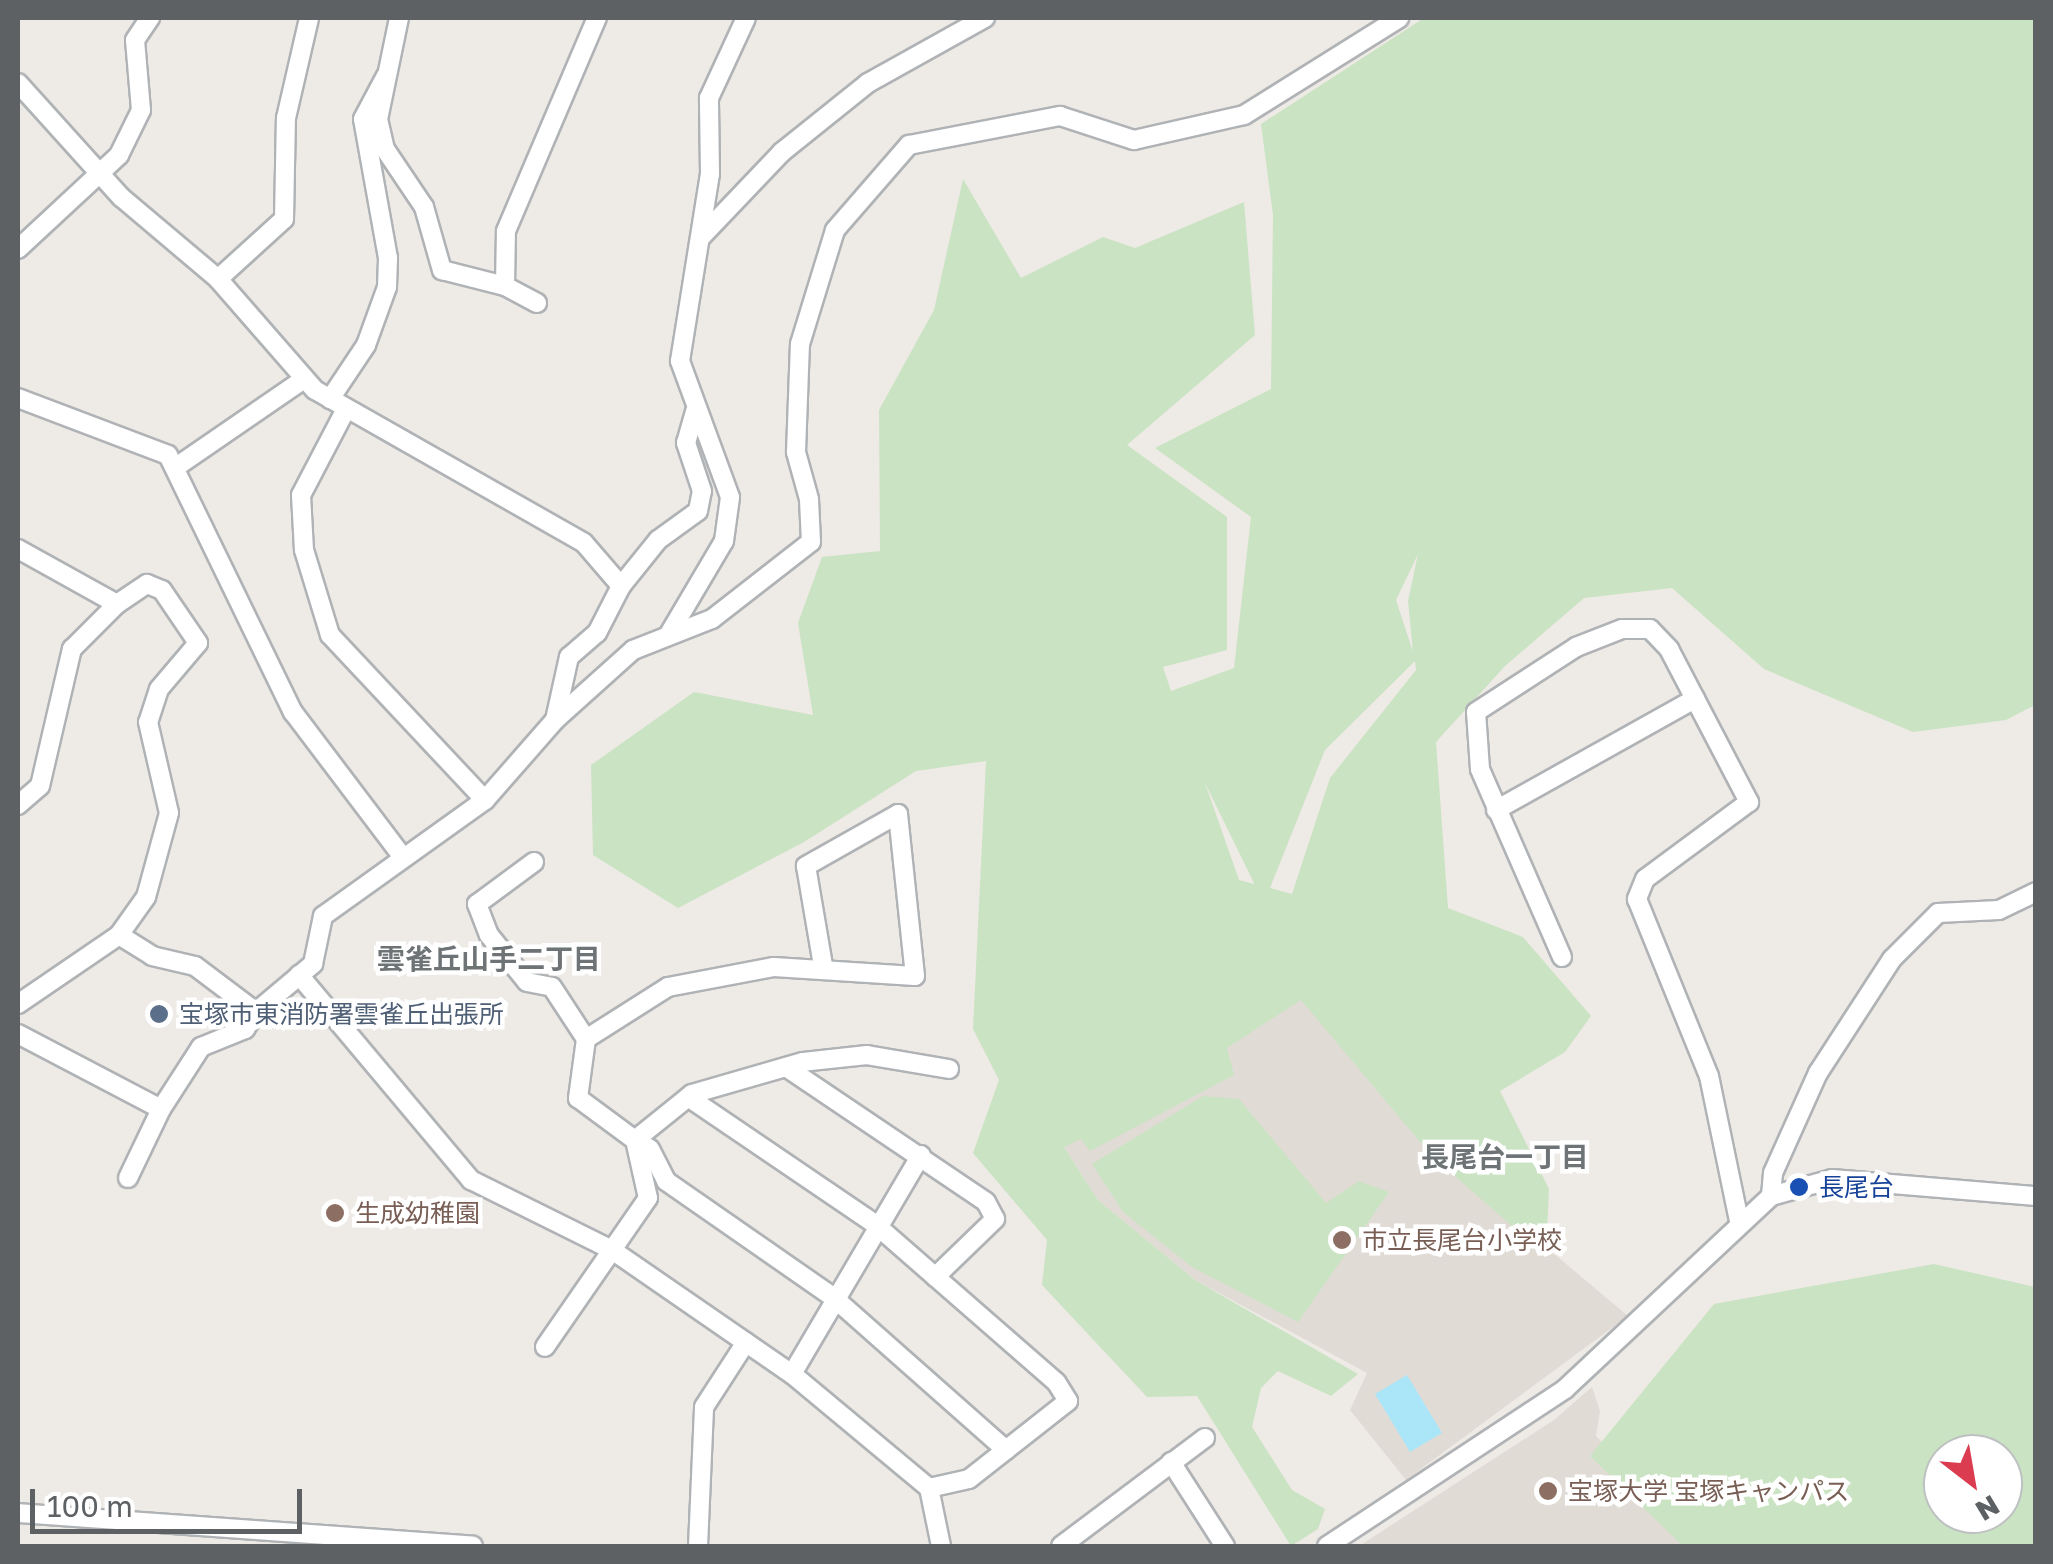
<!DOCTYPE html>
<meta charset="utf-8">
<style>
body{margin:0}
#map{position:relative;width:2053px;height:1564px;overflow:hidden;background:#eeeae5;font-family:"Golos Text","Noto Sans JP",sans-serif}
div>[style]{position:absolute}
.education>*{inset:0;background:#e1dbd6}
.green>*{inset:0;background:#cae3c3}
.water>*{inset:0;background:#aae6f8}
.roads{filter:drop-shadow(2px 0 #b0b3b6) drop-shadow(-2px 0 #b0b3b6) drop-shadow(0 2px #b0b3b6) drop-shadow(0 -2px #b0b3b6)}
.street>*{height:18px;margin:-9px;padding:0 9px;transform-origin:9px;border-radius:9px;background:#fff}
.dots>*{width:28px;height:28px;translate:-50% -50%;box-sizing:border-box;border:5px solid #fff;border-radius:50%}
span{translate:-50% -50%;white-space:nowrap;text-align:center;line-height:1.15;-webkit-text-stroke:9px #fff;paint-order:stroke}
.service-label{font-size:25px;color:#4e5e75}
.left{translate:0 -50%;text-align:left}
.transit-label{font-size:25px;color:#164399}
.education-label{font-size:25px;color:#785e54}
.neighbourhood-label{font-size:28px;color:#6e7376;font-weight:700}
.frame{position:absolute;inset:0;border:20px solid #5d6164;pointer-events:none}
.north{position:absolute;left:1923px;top:1434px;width:100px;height:100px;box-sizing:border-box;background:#fff;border:2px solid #bec0c1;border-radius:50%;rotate:149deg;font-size:28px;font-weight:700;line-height:40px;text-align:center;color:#5d6164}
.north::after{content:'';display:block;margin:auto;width:35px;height:45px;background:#dc3c50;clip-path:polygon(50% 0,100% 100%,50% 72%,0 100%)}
.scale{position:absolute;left:30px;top:1489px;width:272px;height:45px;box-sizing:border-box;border:5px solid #5d6164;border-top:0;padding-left:12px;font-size:30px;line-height:35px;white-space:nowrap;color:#5d6164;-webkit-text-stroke:8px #fff;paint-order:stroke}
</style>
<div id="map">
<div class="education">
<div style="clip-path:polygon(1292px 984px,1446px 1163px,1628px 1316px,1406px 1480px,1350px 1410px,1367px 1373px,1195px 1280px,1098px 1200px,1064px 1147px)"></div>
<div style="clip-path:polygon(1592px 1387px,1600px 1411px,1596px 1436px,1708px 1546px,1359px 1546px,1554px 1420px)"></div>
</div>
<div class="green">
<div style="clip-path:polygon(evenodd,1424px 18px,2035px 18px,2035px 705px,2006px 720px,1913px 732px,1764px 669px,1672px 588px,1584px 598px,1505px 666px,1436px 742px,1448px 908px,1523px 937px,1591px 1016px,1565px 1052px,1500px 1091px,1549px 1189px,1546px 1256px,1431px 1155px,1301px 1000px,1227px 1048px,1234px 1075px,1090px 1151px,1081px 1139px,1064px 1147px,1098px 1200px,1195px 1280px,1358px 1374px,1331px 1396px,1278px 1371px,1261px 1388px,1252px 1427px,1292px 1490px,1325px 1509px,1318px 1529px,1291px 1546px,1197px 1396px,1147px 1397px,1042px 1285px,1047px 1240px,973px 1153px,999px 1080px,973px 1029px,986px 761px,916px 771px,804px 842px,678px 908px,593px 855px,591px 765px,694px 692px,813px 715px,798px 623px,822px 557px,880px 551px,879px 410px,934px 310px,963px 179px,1021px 278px,1103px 237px,1135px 248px,1244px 202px,1255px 335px,1127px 445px,1227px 517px,1227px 650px,1163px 667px,1171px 691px,1234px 668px,1251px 517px,1155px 448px,1271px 389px,1273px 215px,1261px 124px,1424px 18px,1418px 554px,1408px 601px,1413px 652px,1396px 600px,1418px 554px,1424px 18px,1415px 661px,1416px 670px,1330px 778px,1292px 894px,1270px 888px,1325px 750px,1415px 661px,1424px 18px,1205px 783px,1254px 883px,1254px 884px,1239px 880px,1205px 783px)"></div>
<div style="clip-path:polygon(1203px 1096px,1239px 1099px,1326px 1203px,1359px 1181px,1389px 1192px,1298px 1322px,1192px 1267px,1123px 1212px,1092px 1164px)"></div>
<div style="clip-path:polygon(evenodd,1934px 1264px,2035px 1287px,2035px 1546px,1683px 1546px,1590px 1456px,1714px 1304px,1934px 1264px,1943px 1454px,2003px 1454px,2003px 1514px,1943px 1514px,1943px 1454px)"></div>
</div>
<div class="water">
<div style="clip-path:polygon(1407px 1375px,1442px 1433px,1410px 1452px,1375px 1394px)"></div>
</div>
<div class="roads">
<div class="street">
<div style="left:399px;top:18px;width:103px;rotate:101.7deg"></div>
<div style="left:378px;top:119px;width:31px;rotate:77deg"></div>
<div style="left:385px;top:149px;width:70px;rotate:56.1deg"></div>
<div style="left:424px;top:207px;width:66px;rotate:74.1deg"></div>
<div style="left:442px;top:270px;width:65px;rotate:14.3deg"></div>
<div style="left:18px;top:83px;width:154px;rotate:47.9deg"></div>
<div style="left:121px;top:197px;width:127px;rotate:40.2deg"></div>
<div style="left:218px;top:279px;width:147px;rotate:48.9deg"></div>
<div style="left:315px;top:390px;width:309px;rotate:29.6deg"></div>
<div style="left:584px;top:543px;width:57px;rotate:49.3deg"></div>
<div style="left:702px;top:236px;width:116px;rotate:-46.4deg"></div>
<div style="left:782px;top:152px;width:110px;rotate:-38.7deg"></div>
<div style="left:868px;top:83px;width:134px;rotate:-29.1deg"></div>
<div style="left:18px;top:249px;width:138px;rotate:-42.9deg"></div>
<div style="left:119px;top:155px;width:50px;rotate:-63.9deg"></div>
<div style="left:141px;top:110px;width:70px;rotate:-94.9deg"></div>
<div style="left:135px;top:40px;width:27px;rotate:-56deg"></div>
<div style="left:218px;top:279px;width:89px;rotate:-42.3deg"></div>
<div style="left:284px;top:219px;width:101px;rotate:-88.9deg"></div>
<div style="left:286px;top:118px;width:103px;rotate:-77deg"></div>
<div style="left:537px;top:303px;width:36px;rotate:-152deg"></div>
<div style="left:505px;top:286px;width:55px;rotate:-89deg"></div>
<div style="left:506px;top:231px;width:232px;rotate:-66.9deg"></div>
<div style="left:18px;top:398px;width:160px;rotate:20.8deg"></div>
<div style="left:168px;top:455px;width:286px;rotate:64.1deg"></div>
<div style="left:293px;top:712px;width:179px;rotate:52.9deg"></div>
<div style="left:330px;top:399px;width:65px;rotate:-56.3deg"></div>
<div style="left:366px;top:345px;width:62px;rotate:-70.1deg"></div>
<div style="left:387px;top:287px;width:29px;rotate:-88deg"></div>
<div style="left:388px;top:258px;width:141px;rotate:-100.2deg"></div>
<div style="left:363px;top:119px;width:49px;rotate:-61.9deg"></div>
<div style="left:346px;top:409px;width:97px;rotate:117.6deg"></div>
<div style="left:301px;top:495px;width:55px;rotate:86.9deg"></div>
<div style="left:304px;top:550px;width:89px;rotate:73deg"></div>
<div style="left:330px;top:635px;width:226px;rotate:46.8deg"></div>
<div style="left:176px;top:467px;width:155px;rotate:-34.5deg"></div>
<div style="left:18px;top:549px;width:113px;rotate:29.1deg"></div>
<div style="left:117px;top:604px;width:36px;rotate:-34deg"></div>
<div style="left:147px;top:584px;width:16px;rotate:22deg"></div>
<div style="left:162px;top:590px;width:64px;rotate:55.8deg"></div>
<div style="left:198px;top:643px;width:60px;rotate:130.3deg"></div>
<div style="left:159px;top:689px;width:35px;rotate:108deg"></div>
<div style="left:148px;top:722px;width:93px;rotate:77deg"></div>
<div style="left:169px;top:813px;width:87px;rotate:105.3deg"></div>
<div style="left:146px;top:897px;width:47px;rotate:125.4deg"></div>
<div style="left:669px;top:634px;width:108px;rotate:-59.4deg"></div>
<div style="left:724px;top:541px;width:44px;rotate:-82.2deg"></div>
<div style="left:730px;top:497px;width:145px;rotate:-110.2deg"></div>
<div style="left:680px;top:361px;width:189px;rotate:-80.9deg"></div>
<div style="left:710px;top:174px;width:76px;rotate:-90.8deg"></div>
<div style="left:709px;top:98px;width:88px;rotate:-65.2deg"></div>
<div style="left:555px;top:720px;width:65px;rotate:-77.5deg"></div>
<div style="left:569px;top:657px;width:37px;rotate:-41deg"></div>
<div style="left:597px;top:633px;width:53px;rotate:-62.9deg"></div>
<div style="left:621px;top:586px;width:59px;rotate:-51.2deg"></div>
<div style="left:658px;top:540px;width:49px;rotate:-35.9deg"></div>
<div style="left:698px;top:511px;width:20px;rotate:-79deg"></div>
<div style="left:702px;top:491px;width:51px;rotate:-108.4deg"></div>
<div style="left:686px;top:443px;width:33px;rotate:-74deg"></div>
<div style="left:18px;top:805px;width:29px;rotate:-41deg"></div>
<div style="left:40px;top:786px;width:141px;rotate:-76.9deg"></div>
<div style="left:72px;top:649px;width:64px;rotate:-45deg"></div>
<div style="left:1496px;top:810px;width:228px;rotate:-29.2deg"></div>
<div style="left:534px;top:862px;width:71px;rotate:143.6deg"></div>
<div style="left:477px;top:904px;width:33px;rotate:69deg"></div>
<div style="left:489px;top:935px;width:60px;rotate:51deg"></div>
<div style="left:527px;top:982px;width:25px;rotate:11deg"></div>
<div style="left:552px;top:987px;width:62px;rotate:56.8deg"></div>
<div style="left:586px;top:1039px;width:60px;rotate:97.7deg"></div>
<div style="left:578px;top:1098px;width:71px;rotate:36.4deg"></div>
<div style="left:635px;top:1140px;width:59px;rotate:77.4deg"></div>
<div style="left:648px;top:1198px;width:181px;rotate:124.7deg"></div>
<div style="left:1562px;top:957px;width:205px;rotate:-113.6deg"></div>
<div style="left:1480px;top:769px;width:57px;rotate:-94deg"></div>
<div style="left:1476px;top:712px;width:119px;rotate:-33deg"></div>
<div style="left:1576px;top:647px;width:49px;rotate:-21.4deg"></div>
<div style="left:1622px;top:629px;width:28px"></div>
<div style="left:1650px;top:629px;width:28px;rotate:46deg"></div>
<div style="left:1669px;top:649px;width:173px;rotate:62.4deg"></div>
<div style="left:1749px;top:802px;width:129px;rotate:143.5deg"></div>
<div style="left:1645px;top:879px;width:22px;rotate:112deg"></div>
<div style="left:1637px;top:899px;width:191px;rotate:67.9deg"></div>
<div style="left:1709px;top:1076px;width:148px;rotate:78.3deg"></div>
<div style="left:299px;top:975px;width:268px;rotate:50deg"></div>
<div style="left:471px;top:1180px;width:157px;rotate:26.4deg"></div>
<div style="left:612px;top:1250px;width:219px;rotate:34.6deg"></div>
<div style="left:792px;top:1374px;width:178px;rotate:39.8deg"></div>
<div style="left:929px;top:1488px;width:41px;rotate:-12.7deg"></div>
<div style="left:969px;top:1479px;width:126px;rotate:-38.2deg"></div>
<div style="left:1068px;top:1401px;width:22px;rotate:-122deg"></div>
<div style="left:1056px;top:1382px;width:240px;rotate:-138.9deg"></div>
<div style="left:875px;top:1224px;width:226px;rotate:-145.8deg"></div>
<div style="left:18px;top:1004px;width:122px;rotate:-34.3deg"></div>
<div style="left:119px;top:935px;width:39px;rotate:32deg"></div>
<div style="left:152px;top:956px;width:44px;rotate:13.1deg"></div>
<div style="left:195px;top:966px;width:76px;rotate:37deg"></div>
<div style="left:256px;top:1012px;width:75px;rotate:-40.1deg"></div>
<div style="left:313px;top:964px;width:49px;rotate:-78.2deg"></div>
<div style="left:323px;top:916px;width:199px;rotate:-35.6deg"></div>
<div style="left:485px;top:800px;width:106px;rotate:-48.8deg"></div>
<div style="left:555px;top:720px;width:105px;rotate:-41.9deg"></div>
<div style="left:633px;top:650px;width:85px;rotate:-21.4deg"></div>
<div style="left:712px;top:619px;width:125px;rotate:-37.9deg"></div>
<div style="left:811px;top:542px;width:43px;rotate:-92.7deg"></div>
<div style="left:809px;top:499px;width:49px;rotate:-105.5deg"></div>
<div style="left:796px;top:452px;width:108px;rotate:-87.9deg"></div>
<div style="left:800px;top:344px;width:119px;rotate:-72.9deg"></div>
<div style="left:835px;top:230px;width:113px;rotate:-49deg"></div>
<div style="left:909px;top:145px;width:154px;rotate:-10.9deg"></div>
<div style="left:1060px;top:116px;width:78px;rotate:18deg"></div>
<div style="left:1134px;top:140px;width:113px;rotate:-12.8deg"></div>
<div style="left:1244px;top:115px;width:183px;rotate:-32deg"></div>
<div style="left:18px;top:1034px;width:161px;rotate:27.7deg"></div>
<div style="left:161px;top:1109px;width:74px;rotate:-57.2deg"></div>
<div style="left:201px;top:1047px;width:48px;rotate:-22.2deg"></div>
<div style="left:245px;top:1029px;width:20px;rotate:-57deg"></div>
<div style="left:586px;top:1039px;width:97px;rotate:-32.4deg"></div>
<div style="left:668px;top:987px;width:108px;rotate:-10.7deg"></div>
<div style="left:774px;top:967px;width:141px;rotate:3.7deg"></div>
<div style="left:915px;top:976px;width:163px;rotate:-96deg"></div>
<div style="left:898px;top:814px;width:106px;rotate:150.5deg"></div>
<div style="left:806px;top:866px;width:100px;rotate:80.3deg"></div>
<div style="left:786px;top:1067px;width:241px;rotate:34deg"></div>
<div style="left:986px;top:1202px;width:19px;rotate:62deg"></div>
<div style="left:995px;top:1219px;width:83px;rotate:136deg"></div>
<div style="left:949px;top:1069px;width:83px;rotate:-170.3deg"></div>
<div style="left:867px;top:1055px;width:64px;rotate:173.8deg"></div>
<div style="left:803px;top:1062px;width:116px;rotate:163.9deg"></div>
<div style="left:692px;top:1094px;width:73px;rotate:141.1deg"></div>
<div style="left:635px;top:1140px;width:17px;rotate:31deg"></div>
<div style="left:650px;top:1149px;width:36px;rotate:63deg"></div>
<div style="left:666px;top:1181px;width:203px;rotate:34.8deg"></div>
<div style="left:833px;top:1297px;width:231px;rotate:41.5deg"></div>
<div style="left:128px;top:1178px;width:76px;rotate:-64.4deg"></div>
<div style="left:1771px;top:1196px;width:23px;rotate:-85deg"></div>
<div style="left:1773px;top:1173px;width:110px;rotate:-65.8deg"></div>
<div style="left:1818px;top:1073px;width:136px;rotate:-57deg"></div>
<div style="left:1892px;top:959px;width:65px;rotate:-45deg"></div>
<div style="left:1938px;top:913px;width:61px;rotate:-2.8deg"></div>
<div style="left:1999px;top:910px;width:41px;rotate:-25.9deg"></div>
<div style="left:792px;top:1374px;width:254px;rotate:-59.5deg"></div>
<div style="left:1171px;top:1462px;width:100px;rotate:57.3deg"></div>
<div style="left:929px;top:1488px;width:59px;rotate:78.3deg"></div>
<div style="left:18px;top:1513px;width:456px;rotate:4.1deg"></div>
<div style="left:698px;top:1546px;width:139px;rotate:-87.5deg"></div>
<div style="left:704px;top:1407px;width:77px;rotate:-57.1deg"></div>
<div style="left:1061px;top:1546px;width:180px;rotate:-36.9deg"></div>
<div style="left:1327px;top:1546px;width:285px;rotate:-33.4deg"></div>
<div style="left:1565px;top:1389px;width:282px;rotate:-43.1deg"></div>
<div style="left:1771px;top:1196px;width:63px;rotate:-15.6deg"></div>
<div style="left:1832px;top:1179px;width:205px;rotate:4.8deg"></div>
</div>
</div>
<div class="dots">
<div style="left:159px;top:1014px;background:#5c6f8a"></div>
<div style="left:1799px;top:1187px;background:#1a4fb4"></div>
<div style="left:335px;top:1213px;background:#8d6e63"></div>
<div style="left:1342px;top:1240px;background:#8d6e63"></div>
<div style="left:1548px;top:1491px;background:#8d6e63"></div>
</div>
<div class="service-label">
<span class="left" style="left:179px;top:1014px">宝塚市東消防署雲雀丘出張所</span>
</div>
<div class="transit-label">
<span class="left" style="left:1819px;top:1187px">長尾台</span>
</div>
<div class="education-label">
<span class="left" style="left:355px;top:1213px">生成幼稚園</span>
<span class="left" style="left:1362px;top:1240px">市立長尾台小学校</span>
<span class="left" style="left:1568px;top:1491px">宝塚大学 宝塚キャンパス</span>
</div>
<div class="neighbourhood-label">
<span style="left:489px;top:959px">雲雀丘山手二丁目</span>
<span style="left:1505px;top:1157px">長尾台一丁目</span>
</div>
<div class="frame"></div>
<div class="north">N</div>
<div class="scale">100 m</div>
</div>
